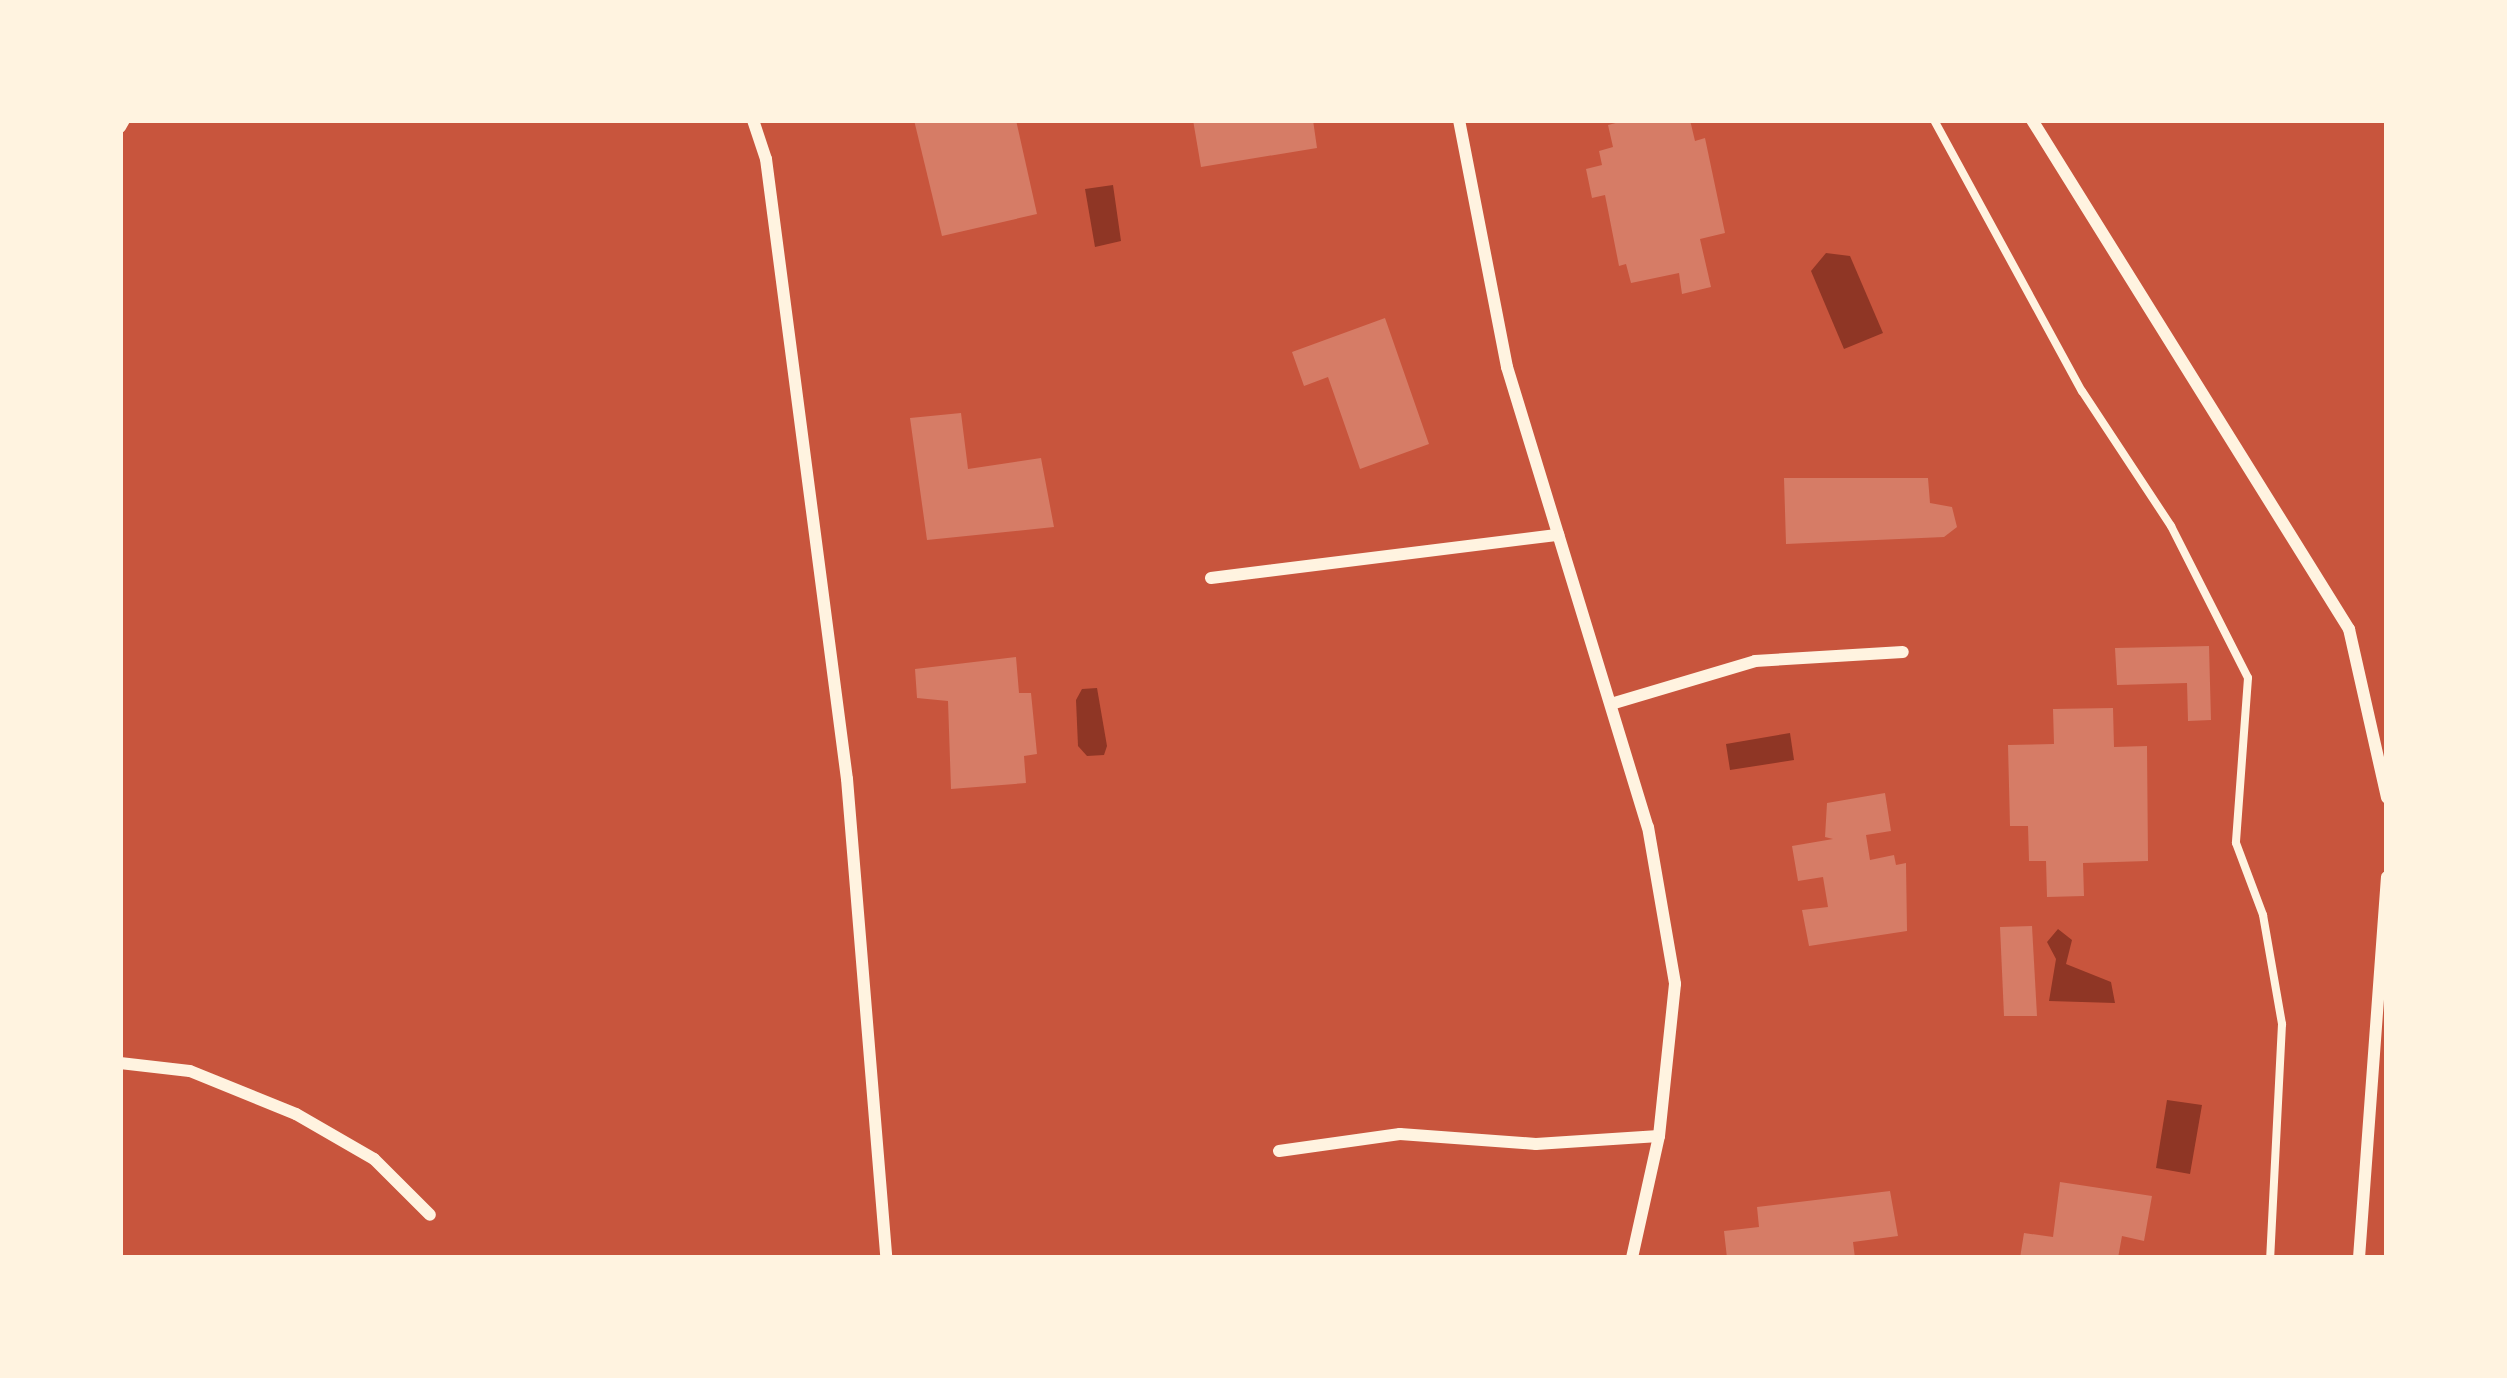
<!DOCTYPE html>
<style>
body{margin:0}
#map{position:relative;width:2507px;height:1378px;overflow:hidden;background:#c8553d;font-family:Cabin,sans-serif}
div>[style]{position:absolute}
.water>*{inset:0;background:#8f3625}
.building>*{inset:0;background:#d67c66}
.path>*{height:8px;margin:-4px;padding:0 4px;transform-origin:4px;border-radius:4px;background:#fff3e0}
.minor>*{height:12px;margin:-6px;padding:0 6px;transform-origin:6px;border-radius:6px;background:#fff3e0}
span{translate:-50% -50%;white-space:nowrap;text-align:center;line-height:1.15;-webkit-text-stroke:12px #fff3e0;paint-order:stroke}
.frame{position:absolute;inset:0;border:123px solid #fff3e0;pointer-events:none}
</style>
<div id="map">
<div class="water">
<div style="clip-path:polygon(1113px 185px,1121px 241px,1095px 247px,1085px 189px)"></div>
<div style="clip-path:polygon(1826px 253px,1850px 256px,1883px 333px,1844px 349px,1811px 271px)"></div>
<div style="clip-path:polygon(1097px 688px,1107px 746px,1104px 755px,1087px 756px,1078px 746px,1076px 700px,1082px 689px)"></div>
<div style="clip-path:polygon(1790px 733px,1794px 760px,1730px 770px,1726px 744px)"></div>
<div style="clip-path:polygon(2058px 929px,2072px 940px,2066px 964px,2111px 982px,2115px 1003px,2049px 1001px,2056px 959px,2047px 942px)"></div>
<div style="clip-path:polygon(2167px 1100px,2202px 1105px,2190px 1174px,2156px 1168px)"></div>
</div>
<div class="building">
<div style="clip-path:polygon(914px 120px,1016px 120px,1037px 214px,942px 236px)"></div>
<div style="clip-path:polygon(1193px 120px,1313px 120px,1317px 148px,1201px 167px)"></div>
<div style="clip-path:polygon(1627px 120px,1690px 120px,1695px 141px,1705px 138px,1725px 233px,1700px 239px,1711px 287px,1682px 294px,1679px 273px,1631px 283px,1626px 264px,1619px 266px,1605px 195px,1592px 198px,1586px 169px,1602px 165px,1599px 151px,1613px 147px,1608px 125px)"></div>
<div style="clip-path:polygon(1385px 318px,1429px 444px,1360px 469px,1328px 377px,1304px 386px,1292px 352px)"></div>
<div style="clip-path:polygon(961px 413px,968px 469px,1041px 458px,1054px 527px,927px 540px,910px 418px)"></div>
<div style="clip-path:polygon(1784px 478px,1928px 478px,1930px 503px,1952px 507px,1957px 527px,1944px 537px,1786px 544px)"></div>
<div style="clip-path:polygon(2209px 646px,2211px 720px,2188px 721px,2187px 683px,2117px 685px,2115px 648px)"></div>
<div style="clip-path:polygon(1016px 657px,1019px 693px,1031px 693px,1037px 754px,1024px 756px,1026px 783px,951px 789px,948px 701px,917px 698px,915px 669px)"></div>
<div style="clip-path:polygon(2113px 708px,2114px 747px,2147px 746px,2148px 861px,2083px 863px,2084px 896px,2047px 897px,2046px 861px,2029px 861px,2028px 826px,2010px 826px,2008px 745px,2054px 744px,2053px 709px)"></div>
<div style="clip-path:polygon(1885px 793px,1891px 831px,1866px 835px,1870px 860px,1894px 855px,1896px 865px,1906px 863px,1907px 931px,1809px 946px,1802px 910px,1828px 907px,1823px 877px,1798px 881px,1792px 846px,1833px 839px,1825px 837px,1827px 803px)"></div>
<div style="clip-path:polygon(2032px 926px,2037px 1016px,2004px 1016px,2000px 927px)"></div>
<div style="clip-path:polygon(2060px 1182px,2152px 1196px,2144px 1241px,2122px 1236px,2118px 1258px,2020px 1258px,2024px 1233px,2053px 1237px)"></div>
<div style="clip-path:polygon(1890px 1191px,1898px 1236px,1853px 1242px,1855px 1258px,1727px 1258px,1724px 1231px,1759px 1227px,1757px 1207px)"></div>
</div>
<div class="path">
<div style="left:1934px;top:120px;width:309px;rotate:61.4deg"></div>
<div style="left:2082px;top:391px;width:162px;rotate:56.6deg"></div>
<div style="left:2171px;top:526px;width:170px;rotate:63.1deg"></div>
<div style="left:2248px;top:678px;width:165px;rotate:94.2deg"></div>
<div style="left:2236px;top:843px;width:77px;rotate:69.4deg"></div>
<div style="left:2263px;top:915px;width:111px;rotate:80.1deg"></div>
<div style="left:2282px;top:1024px;width:234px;rotate:92.9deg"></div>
</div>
<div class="minor">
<div style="left:753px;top:120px;width:41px;rotate:71.6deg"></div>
<div style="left:766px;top:159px;width:625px;rotate:82.56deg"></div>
<div style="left:847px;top:779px;width:481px;rotate:85.3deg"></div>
<div style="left:1459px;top:120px;width:252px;rotate:79deg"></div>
<div style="left:1507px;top:367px;width:481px;rotate:73deg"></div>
<div style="left:1648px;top:827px;width:159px;rotate:80.2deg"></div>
<div style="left:1675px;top:984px;width:153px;rotate:96deg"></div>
<div style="left:1659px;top:1136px;width:125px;rotate:102.5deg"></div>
<div style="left:2032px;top:120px;width:600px;rotate:58.09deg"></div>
<div style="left:2349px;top:629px;width:173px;rotate:77.3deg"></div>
<div style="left:120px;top:127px;width:8px;rotate:-60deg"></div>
<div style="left:1211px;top:578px;width:350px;rotate:-7.1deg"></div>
<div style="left:1611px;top:704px;width:150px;rotate:-16.6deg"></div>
<div style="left:1755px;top:661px;width:148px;rotate:-3.5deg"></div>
<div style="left:120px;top:1063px;width:70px;rotate:6.5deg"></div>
<div style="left:190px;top:1071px;width:114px;rotate:22.1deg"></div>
<div style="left:296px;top:1114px;width:90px;rotate:30deg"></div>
<div style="left:374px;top:1159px;width:79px;rotate:45deg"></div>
<div style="left:1279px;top:1151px;width:122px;rotate:-8deg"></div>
<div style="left:1400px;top:1134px;width:136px;rotate:4.2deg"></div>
<div style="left:1536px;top:1144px;width:123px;rotate:-3.7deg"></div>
<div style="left:2359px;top:1258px;width:382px;rotate:-85.8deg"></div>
</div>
<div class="frame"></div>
</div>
